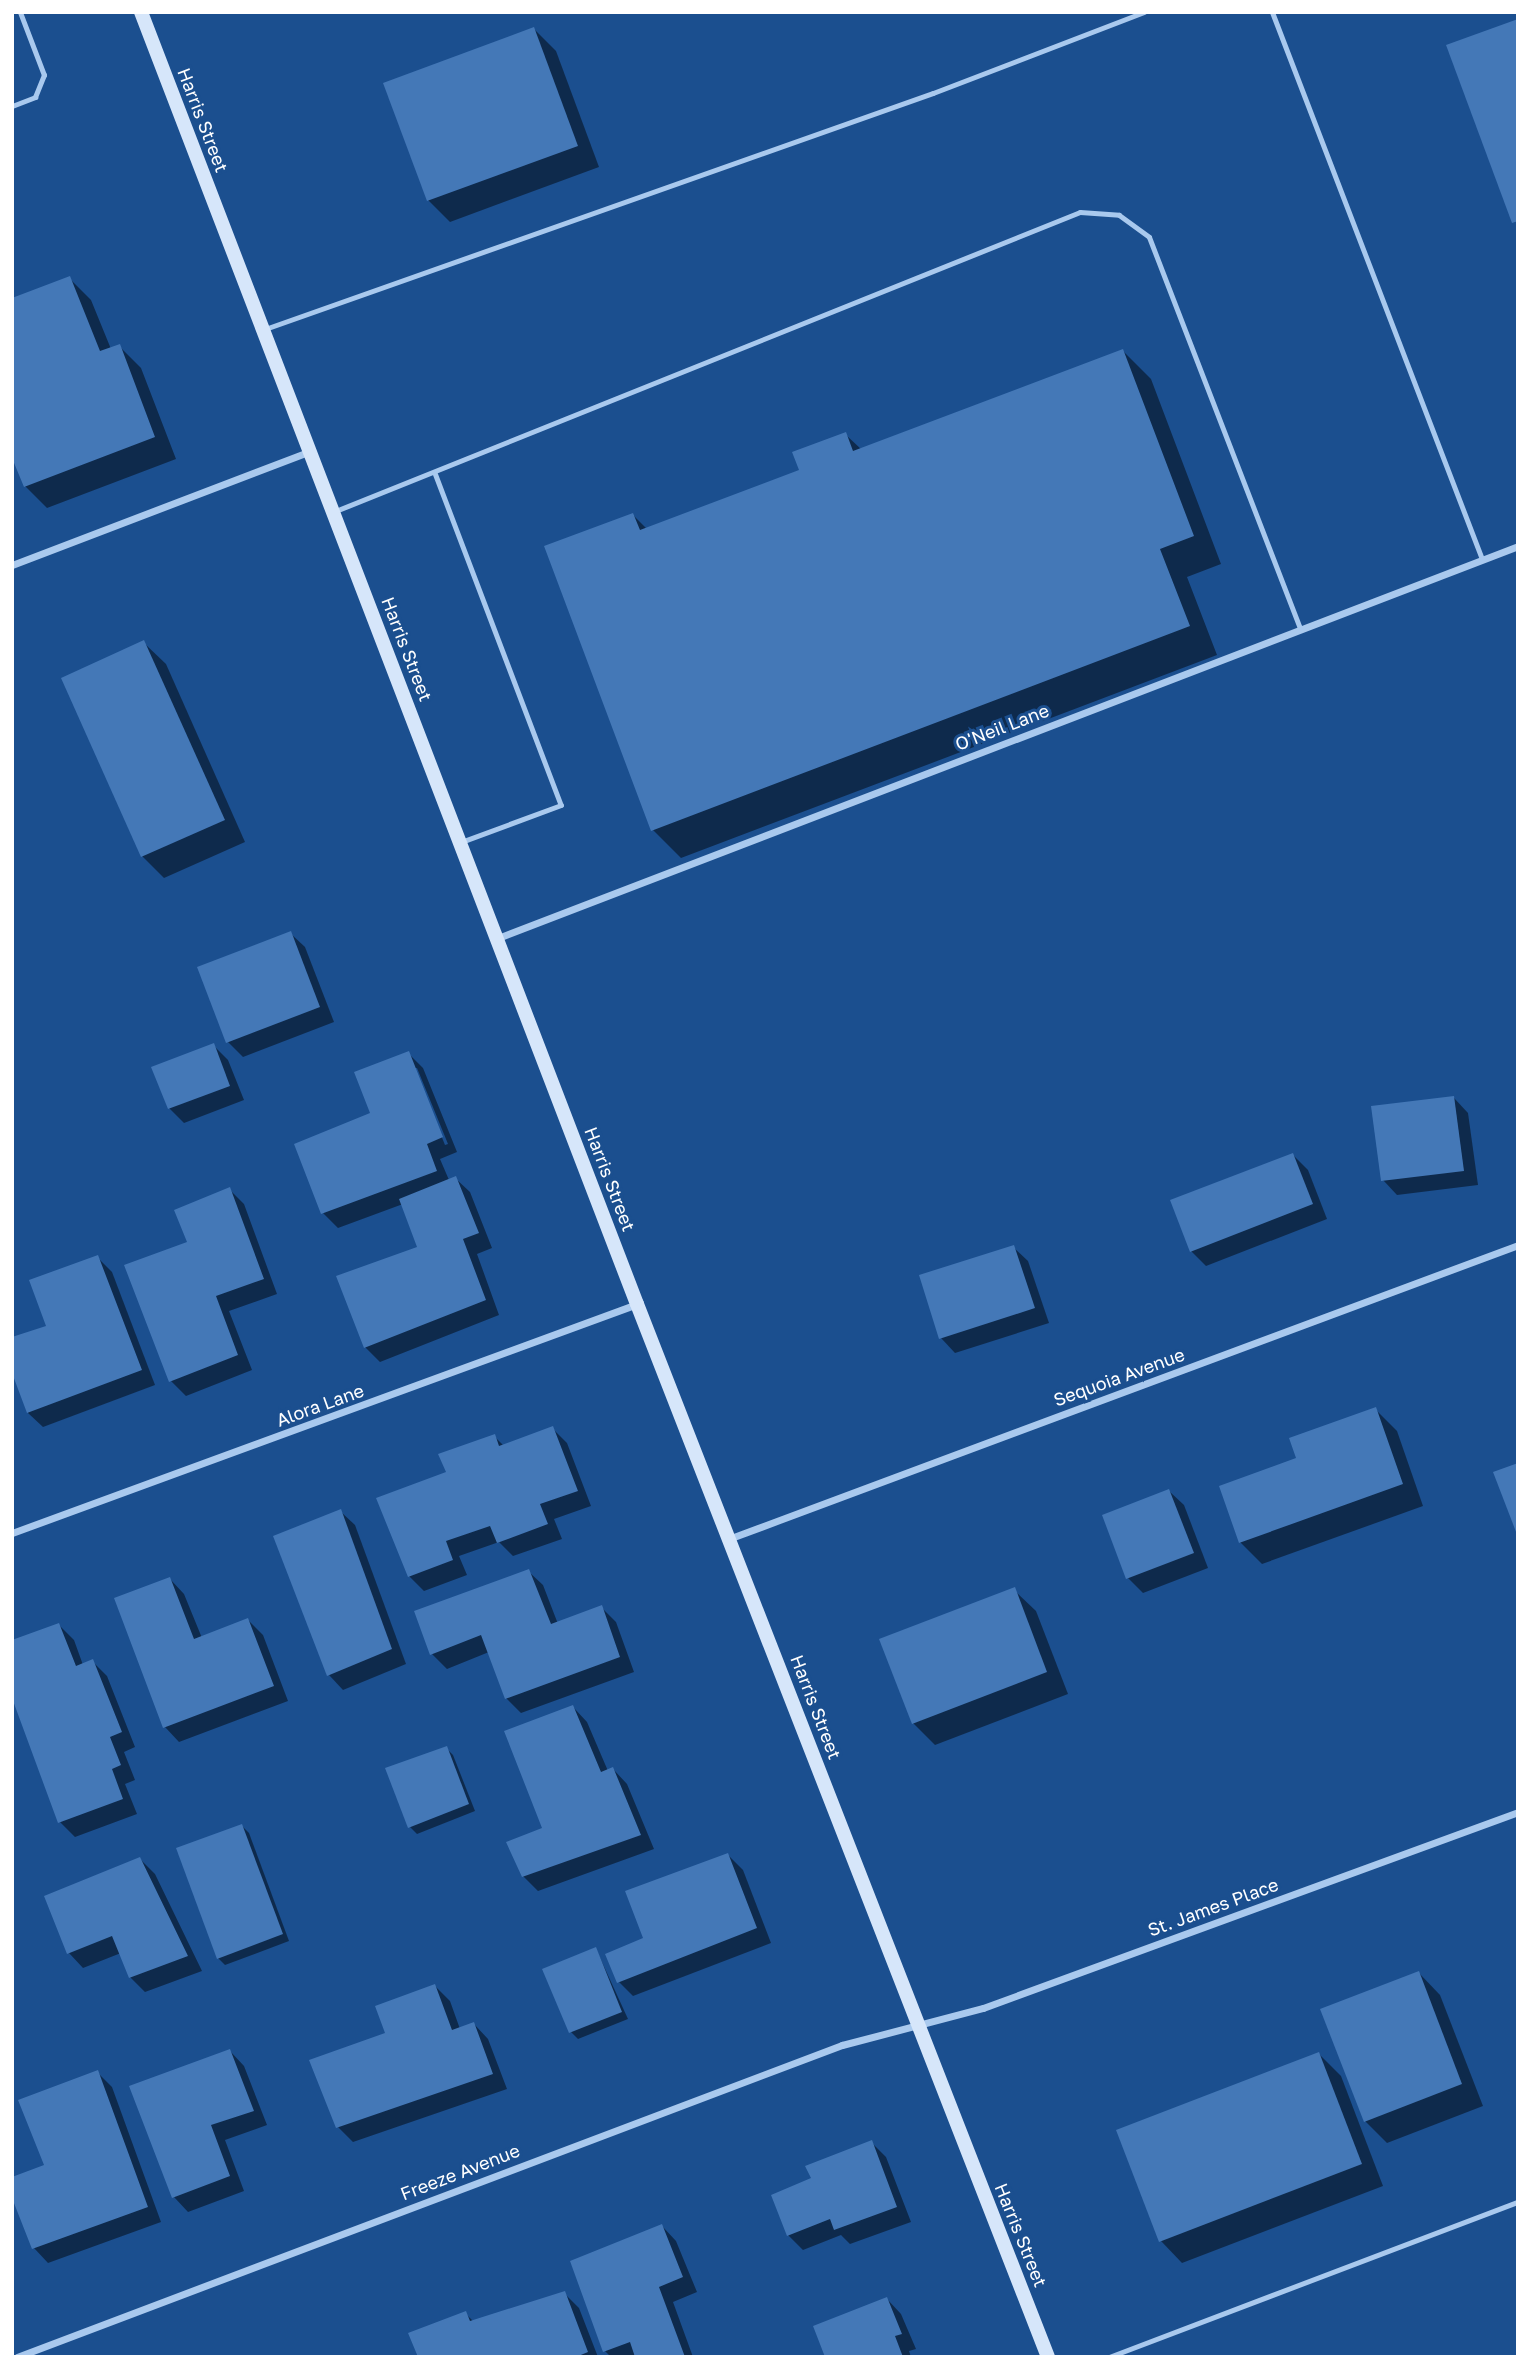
<!DOCTYPE html>
<style>
body{margin:0}
#map{position:relative;width:1530px;height:2369px;overflow:hidden;background:#1b4f8f;font-family:"Golos Text",sans-serif}
div>[style]{position:absolute}
.shadow>*{inset:0;background:#0007}
.building>*{inset:0;background:#4478b7}
.service>*{height:5px;margin:-2.5px;padding:0 2.5px;transform-origin:2.5px;border-radius:2.5px;background:#a9c9ee}
.minor>*{height:7px;margin:-3.5px;padding:0 3.5px;transform-origin:3.5px;border-radius:3.5px;background:#a9c9ee}
.secondary>*{height:14px;margin:-7px;padding:0 7px;transform-origin:7px;border-radius:7px;background:#d6e6fa}
span{translate:-50% -50%;white-space:nowrap;text-align:center;line-height:1.15;-webkit-text-stroke:6px #1b4f8f;paint-order:stroke}
.street-label{font-size:18px;color:#fff}
.frame{position:absolute;inset:0;border:14px solid #fff;pointer-events:none}
</style>
<div id="map">
<div class="shadow">
<div style="clip-path:polygon(534px 29px,556px 51px,599px 167px,450px 222px,428px 200px)"></div>
<div style="clip-path:polygon(69px 278px,91px 300px,111px 349px,119px 346px,141px 368px,176px 459px,47px 508px,25px 486px)"></div>
<div style="clip-path:polygon(1123px 351px,1151px 379px,1221px 564px,1187px 577px,1217px 655px,681px 858px,653px 830px,633px 515px,647px 529px,801px 471px,845px 434px,862px 450px)"></div>
<div style="clip-path:polygon(144px 643px,166px 664px,245px 842px,164px 878px,142px 856px)"></div>
<div style="clip-path:polygon(290px 933px,305px 947px,334px 1022px,243px 1057px,228px 1042px,199px 968px)"></div>
<div style="clip-path:polygon(213px 1045px,228px 1060px,244px 1100px,184px 1123px,169px 1108px)"></div>
<div style="clip-path:polygon(evenodd,408px 1053px,423px 1068px,457px 1152px,440px 1159px,449px 1180px,455px 1178px,470px 1192px,492px 1248px,477px 1254px,499px 1315px,380px 1362px,365px 1347px,419px 1248px,403px 1204px,338px 1228px,323px 1213px,296px 1145px,372px 1114px,408px 1053px,414px 1068px,417px 1068px,448px 1144px,445px 1145px,414px 1068px)"></div>
<div style="clip-path:polygon(1454px 1098px,1468px 1113px,1478px 1185px,1397px 1195px,1383px 1180px)"></div>
<div style="clip-path:polygon(1293px 1155px,1308px 1170px,1327px 1219px,1206px 1266px,1191px 1251px)"></div>
<div style="clip-path:polygon(229px 1189px,244px 1204px,277px 1294px,229px 1311px,252px 1370px,186px 1396px,171px 1381px,189px 1243px)"></div>
<div style="clip-path:polygon(1013px 1247px,1028px 1261px,1049px 1323px,955px 1353px,941px 1338px)"></div>
<div style="clip-path:polygon(97px 1257px,112px 1272px,155px 1385px,43px 1427px,28px 1413px,48px 1327px)"></div>
<div style="clip-path:polygon(1375px 1409px,1397px 1431px,1423px 1506px,1262px 1564px,1240px 1542px,1298px 1459px)"></div>
<div style="clip-path:polygon(552px 1428px,567px 1443px,591px 1506px,554px 1519px,562px 1539px,513px 1556px,499px 1542px,459px 1556px,467px 1575px,424px 1591px,409px 1576px,448px 1473px,495px 1437px,504px 1446px)"></div>
<div style="clip-path:polygon(1169px 1491px,1184px 1505px,1208px 1568px,1143px 1593px,1128px 1578px)"></div>
<div style="clip-path:polygon(340px 1511px,355px 1525px,406px 1664px,343px 1690px,329px 1675px)"></div>
<div style="clip-path:polygon(528px 1571px,543px 1585px,558px 1624px,601px 1607px,616px 1622px,634px 1672px,521px 1713px,506px 1698px,489px 1652px,447px 1669px,432px 1654px)"></div>
<div style="clip-path:polygon(170px 1579px,184px 1594px,202px 1638px,248px 1620px,263px 1635px,288px 1701px,179px 1742px,165px 1727px)"></div>
<div style="clip-path:polygon(1014px 1590px,1036px 1611px,1068px 1694px,935px 1745px,913px 1723px)"></div>
<div style="clip-path:polygon(59px 1625px,74px 1640px,83px 1665px,92px 1661px,107px 1676px,135px 1747px,124px 1752px,135px 1780px,125px 1784px,137px 1814px,75px 1837px,60px 1822px)"></div>
<div style="clip-path:polygon(573px 1707px,587px 1722px,608px 1771px,613px 1769px,627px 1784px,654px 1849px,538px 1891px,523px 1876px,544px 1829px)"></div>
<div style="clip-path:polygon(446px 1748px,453px 1755px,475px 1811px,417px 1834px,410px 1827px)"></div>
<div style="clip-path:polygon(242px 1826px,249px 1833px,289px 1941px,225px 1965px,218px 1958px)"></div>
<div style="clip-path:polygon(728px 1855px,743px 1870px,771px 1943px,633px 1996px,619px 1982px,646px 1939px)"></div>
<div style="clip-path:polygon(140px 1859px,155px 1874px,202px 1971px,145px 1992px,130px 1977px,121px 1953px,83px 1968px,69px 1953px)"></div>
<div style="clip-path:polygon(596px 1949px,628px 2019px,578px 2039px,571px 2032px)"></div>
<div style="clip-path:polygon(1419px 1973px,1440px 1995px,1483px 2106px,1387px 2143px,1365px 2121px)"></div>
<div style="clip-path:polygon(435px 1986px,450px 2001px,460px 2029px,474px 2024px,488px 2039px,507px 2089px,353px 2142px,338px 2127px)"></div>
<div style="clip-path:polygon(230px 2051px,244px 2066px,267px 2125px,225px 2140px,244px 2191px,188px 2212px,174px 2197px)"></div>
<div style="clip-path:polygon(1319px 2054px,1341px 2076px,1383px 2186px,1182px 2263px,1161px 2241px)"></div>
<div style="clip-path:polygon(97px 2072px,112px 2087px,161px 2222px,48px 2263px,34px 2248px,12px 2193px,46px 2166px)"></div>
<div style="clip-path:polygon(871px 2142px,886px 2157px,911px 2222px,850px 2244px,841px 2235px,803px 2250px,788px 2235px,813px 2179px)"></div>
<div style="clip-path:polygon(662px 2226px,676px 2241px,697px 2292px,673px 2302px,693px 2357px,611px 2357px,605px 2351px)"></div>
<div style="clip-path:polygon(564px 2293px,579px 2308px,598px 2357px,419px 2357px,465px 2313px,474px 2322px)"></div>
<div style="clip-path:polygon(887px 2299px,901px 2314px,916px 2349px,909px 2351px,911px 2357px,827px 2357px)"></div>
</div>
<div class="building">
<div style="clip-path:polygon(1518px 19px,1518px 221px,1512px 223px,1446px 45px)"></div>
<div style="clip-path:polygon(534px 27px,578px 146px,427px 201px,383px 83px)"></div>
<div style="clip-path:polygon(70px 276px,100px 351px,120px 344px,155px 437px,24px 487px,12px 458px,12px 298px)"></div>
<div style="clip-path:polygon(1123px 349px,1194px 536px,1160px 549px,1190px 626px,651px 831px,544px 546px,633px 513px,640px 530px,799px 470px,792px 452px,846px 432px,853px 451px)"></div>
<div style="clip-path:polygon(144px 640px,225px 820px,141px 857px,61px 678px)"></div>
<div style="clip-path:polygon(291px 931px,320px 1007px,226px 1043px,197px 967px)"></div>
<div style="clip-path:polygon(214px 1043px,230px 1086px,168px 1109px,151px 1067px)"></div>
<div style="clip-path:polygon(409px 1051px,443px 1137px,427px 1144px,437px 1171px,321px 1214px,294px 1144px,370px 1113px,354px 1072px)"></div>
<div style="clip-path:polygon(1454px 1096px,1464px 1171px,1381px 1181px,1371px 1106px)"></div>
<div style="clip-path:polygon(1293px 1153px,1313px 1204px,1190px 1252px,1170px 1200px)"></div>
<div style="clip-path:polygon(456px 1176px,479px 1233px,463px 1239px,486px 1300px,364px 1348px,336px 1276px,417px 1247px,399px 1199px)"></div>
<div style="clip-path:polygon(230px 1187px,264px 1279px,216px 1296px,238px 1355px,169px 1382px,124px 1265px,187px 1242px,174px 1210px)"></div>
<div style="clip-path:polygon(1014px 1245px,1035px 1308px,939px 1339px,919px 1275px)"></div>
<div style="clip-path:polygon(98px 1255px,142px 1370px,27px 1413px,12px 1373px,12px 1337px,46px 1326px,29px 1280px)"></div>
<div style="clip-path:polygon(1376px 1407px,1403px 1484px,1239px 1543px,1219px 1486px,1296px 1458px,1289px 1438px)"></div>
<div style="clip-path:polygon(553px 1426px,578px 1491px,540px 1504px,548px 1524px,497px 1543px,490px 1526px,446px 1541px,453px 1560px,408px 1577px,376px 1498px,446px 1472px,438px 1454px,495px 1434px,499px 1446px)"></div>
<div style="clip-path:polygon(1518px 1463px,1518px 1537px,1493px 1472px)"></div>
<div style="clip-path:polygon(1169px 1489px,1194px 1553px,1126px 1579px,1102px 1515px)"></div>
<div style="clip-path:polygon(341px 1509px,392px 1649px,327px 1676px,273px 1536px)"></div>
<div style="clip-path:polygon(529px 1569px,551px 1624px,602px 1605px,620px 1657px,505px 1699px,481px 1635px,430px 1655px,414px 1611px)"></div>
<div style="clip-path:polygon(170px 1577px,194px 1639px,248px 1618px,274px 1686px,163px 1728px,114px 1598px)"></div>
<div style="clip-path:polygon(1015px 1587px,1047px 1672px,912px 1724px,879px 1639px)"></div>
<div style="clip-path:polygon(59px 1623px,76px 1666px,93px 1659px,122px 1732px,110px 1737px,121px 1765px,112px 1769px,123px 1799px,58px 1823px,12px 1698px,12px 1640px)"></div>
<div style="clip-path:polygon(573px 1705px,601px 1772px,613px 1767px,641px 1835px,522px 1877px,506px 1842px,542px 1828px,504px 1731px)"></div>
<div style="clip-path:polygon(447px 1746px,469px 1804px,408px 1828px,385px 1768px)"></div>
<div style="clip-path:polygon(242px 1824px,283px 1934px,217px 1959px,176px 1848px)"></div>
<div style="clip-path:polygon(728px 1853px,757px 1928px,617px 1983px,605px 1954px,643px 1938px,625px 1891px)"></div>
<div style="clip-path:polygon(140px 1857px,188px 1956px,129px 1978px,112px 1936px,67px 1954px,44px 1896px)"></div>
<div style="clip-path:polygon(596px 1947px,622px 2012px,569px 2033px,542px 1969px)"></div>
<div style="clip-path:polygon(1419px 1971px,1462px 2084px,1364px 2122px,1320px 2009px)"></div>
<div style="clip-path:polygon(435px 1984px,452px 2030px,474px 2022px,493px 2074px,336px 2128px,309px 2060px,385px 2033px,375px 2006px)"></div>
<div style="clip-path:polygon(230px 2049px,254px 2111px,211px 2125px,230px 2176px,172px 2198px,129px 2086px)"></div>
<div style="clip-path:polygon(1319px 2052px,1362px 2164px,1159px 2242px,1116px 2130px)"></div>
<div style="clip-path:polygon(98px 2070px,148px 2207px,32px 2249px,12px 2198px,12px 2177px,44px 2165px,18px 2100px)"></div>
<div style="clip-path:polygon(872px 2140px,897px 2207px,834px 2230px,830px 2219px,787px 2236px,771px 2195px,811px 2178px,805px 2166px)"></div>
<div style="clip-path:polygon(662px 2224px,683px 2277px,659px 2287px,685px 2357px,635px 2357px,630px 2342px,603px 2352px,570px 2261px)"></div>
<div style="clip-path:polygon(565px 2291px,588px 2352px,576px 2357px,418px 2357px,408px 2333px,466px 2311px,470px 2321px)"></div>
<div style="clip-path:polygon(887px 2297px,902px 2334px,895px 2336px,903px 2357px,825px 2357px,813px 2326px)"></div>
</div>
<div class="service">
<div style="left:1272px;top:12px;width:586px;rotate:69deg"></div>
<div style="left:12px;top:106px;width:25px;rotate:-21deg"></div>
<div style="left:35px;top:97px;width:24px;rotate:-68deg"></div>
<div style="left:44px;top:75px;width:67px;rotate:-110.9deg"></div>
<div style="left:265px;top:329px;width:708px;rotate:-19.46deg"></div>
<div style="left:933px;top:93px;width:226px;rotate:-21deg"></div>
<div style="left:435px;top:474px;width:354px;rotate:69.2deg"></div>
<div style="left:561px;top:805px;width:107px;rotate:159.7deg"></div>
<div style="left:333px;top:512px;width:805px;rotate:-21.88deg"></div>
<div style="left:1080px;top:212px;width:39px;rotate:4deg"></div>
<div style="left:1119px;top:215px;width:37px;rotate:36deg"></div>
<div style="left:1149px;top:237px;width:419px;rotate:68.9deg"></div>
<div style="left:1109px;top:2357px;width:437px;rotate:-20.8deg"></div>
</div>
<div class="minor">
<div style="left:12px;top:565px;width:319px;rotate:-20.9deg"></div>
<div style="left:498px;top:938px;width:1093px;rotate:-21.02deg"></div>
<div style="left:12px;top:1533px;width:666px;rotate:-20.12deg"></div>
<div style="left:731px;top:1538px;width:840px;rotate:-20.42deg"></div>
<div style="left:17px;top:2357px;width:882px;rotate:-20.72deg"></div>
<div style="left:842px;top:2045px;width:146px;rotate:-14.7deg"></div>
<div style="left:983px;top:2008px;width:570px;rotate:-20.12deg"></div>
</div>
<div class="secondary">
<div style="left:141px;top:12px;width:1384px;rotate:69deg"></div>
<div style="left:637px;top:1304px;width:1130px;rotate:68.68deg"></div>
</div>
<div class="street-label">
<span style="left:203px;top:120px;rotate:69deg">Harris Street</span>
<span style="left:407px;top:649px;rotate:69deg">Harris Street</span>
<span style="left:1002px;top:727px;rotate:-21deg">O'Neil Lane</span>
<span style="left:610px;top:1179px;rotate:69deg">Harris Street</span>
<span style="left:1119px;top:1377px;rotate:-20deg">Sequoia Avenue</span>
<span style="left:320px;top:1405px;rotate:-20deg">Alora Lane</span>
<span style="left:816px;top:1707px;rotate:69deg">Harris Street</span>
<span style="left:1213px;top:1907px;rotate:-20deg">St. James Place</span>
<span style="left:460px;top:2172px;rotate:-21deg">Freeze Avenue</span>
<span style="left:1021px;top:2235px;rotate:68deg">Harris Street</span>
</div>
<div class="frame"></div>
</div>
